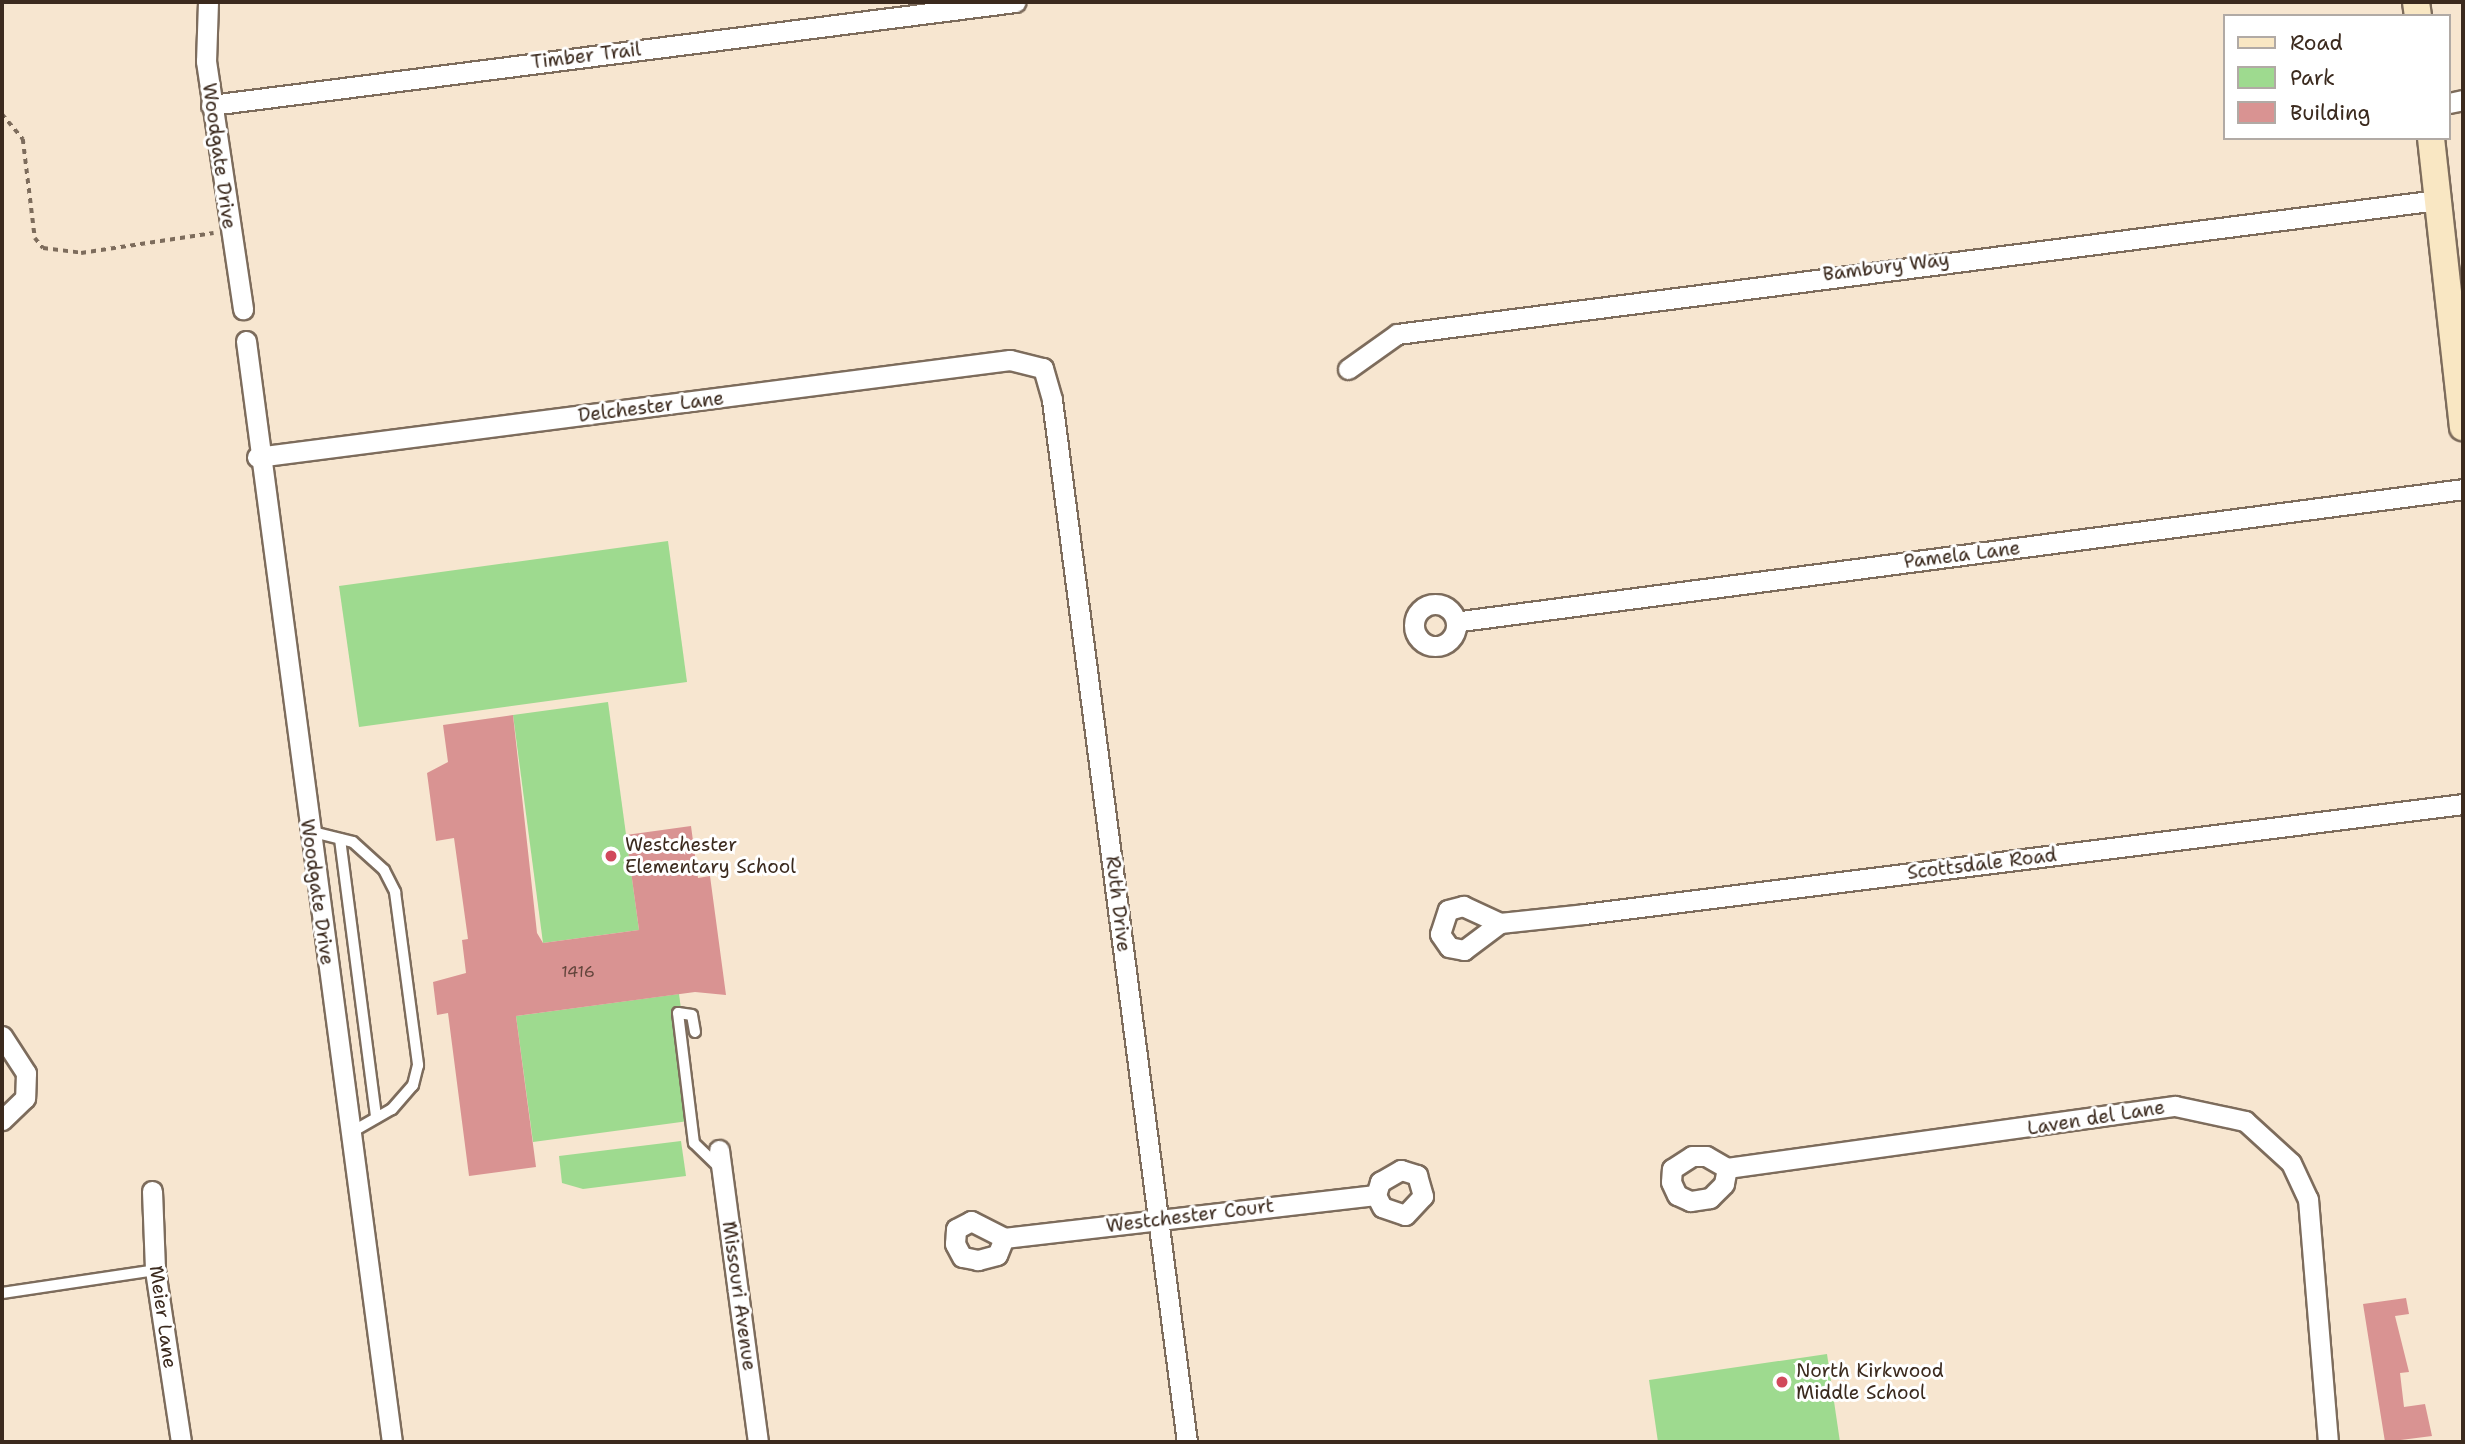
<!DOCTYPE html>
<style>
body{margin:0}
#map{position:relative;width:2465px;height:1444px;overflow:hidden;background:#f7e6d0;font-family:"Shantell Sans",sans-serif}
div>[style]{position:absolute}
.green>*{inset:0;background:#9eda8f}
.building>*{inset:0;background:#d99392}
.path>*{height:3.5px;margin-top:-1.75px;transform-origin:0;background:repeating-linear-gradient(90deg,#7d6c5c 0 5px,transparent 0 10px)}
.roads{filter:drop-shadow(2px 0 #7d6c5c) drop-shadow(-2px 0 #7d6c5c) drop-shadow(0 2px #7d6c5c) drop-shadow(0 -2px #7d6c5c)}
.lane>*{height:10px;margin:-5px;padding:0 5px;transform-origin:5px;border-radius:5px;background:#fff}
.street>*{height:19px;margin:-9.5px;padding:0 9.5px;transform-origin:9.5px;border-radius:9.5px;background:#fff}
.street>.ring{margin:-9.5px;padding:0;box-sizing:content-box;background:none;border:19px solid #fff;border-radius:50%}
.secondary>*{height:26px;margin:-13px;padding:0 13px;transform-origin:13px;border-radius:13px;background:#f9e7c3}
.dots>*{width:19px;height:19px;translate:-50% -50%;box-sizing:border-box;border:4px solid #fff;border-radius:50%}
span{translate:-50% -50%;white-space:nowrap;text-align:center;line-height:1.15;-webkit-text-stroke:6px #fff;paint-order:stroke}
.number-label{font-size:16px;color:#62443b}
.number-label span{-webkit-text-stroke-width:0}
.street-label{font-size:19px;color:#3b2a1e}
.poi-label{font-size:19px;color:#3b2a1e}
.left{translate:0 -50%;text-align:left}
.frame{position:absolute;inset:0;border:4px solid #3b2a1e;pointer-events:none}
.legend{position:absolute;left:2223px;top:14px;width:228px;height:126px;box-sizing:border-box;background:#fff;border:2px solid #b1aaa5;margin:0;padding:9px 12px;list-style:none;font-size:21px;color:#3b2a1e}
.legend li{display:flex;align-items:center;gap:14px;height:35px}
.legend b{width:35px;border:2px solid #b1aaa5}
</style>
<div id="map">
<div class="green">
<div style="clip-path:polygon(668px 541px,687px 682px,359px 727px,339px 586px)"></div>
<div style="clip-path:polygon(608px 702px,639px 930px,543px 943px,513px 715px)"></div>
<div style="clip-path:polygon(679px 994px,696px 1120px,533px 1142px,516px 1016px)"></div>
<div style="clip-path:polygon(681px 1141px,686px 1176px,583px 1189px,562px 1183px,559px 1156px)"></div>
<div style="clip-path:polygon(1827px 1354px,1840px 1442px,1658px 1442px,1649px 1380px)"></div>
</div>
<div class="building">
<div style="clip-path:polygon(513px 715px,537px 933px,543px 943px,639px 930px,626px 835px,691px 826px,698px 878px,710px 876px,726px 995px,695px 992px,516px 1016px,536px 1167px,469px 1176px,448px 1013px,437px 1015px,433px 982px,466px 973px,462px 940px,468px 939px,454px 838px,436px 841px,427px 773px,448px 762px,443px 725px)"></div>
<div style="clip-path:polygon(2406px 1298px,2409px 1314px,2395px 1316px,2409px 1372px,2400px 1373px,2404px 1407px,2425px 1404px,2432px 1436px,2385px 1442px,2363px 1304px)"></div>
</div>
<div class="path">
<div style="left:2px;top:114px;width:33px;rotate:50deg"></div>
<div style="left:23px;top:139px;width:100px;rotate:83.1deg"></div>
<div style="left:35px;top:238px;width:13px;rotate:51deg"></div>
<div style="left:43px;top:248px;width:38px;rotate:7deg"></div>
<div style="left:81px;top:253px;width:134px;rotate:-8.6deg"></div>
</div>
<div class="roads">
<div class="lane">
<div style="left:309px;top:831px;width:45px;rotate:14deg"></div>
<div style="left:353px;top:842px;width:42px;rotate:42.1deg"></div>
<div style="left:384px;top:870px;width:25px;rotate:63deg"></div>
<div style="left:395px;top:892px;width:175px;rotate:82.4deg"></div>
<div style="left:418px;top:1065px;width:21px;rotate:104deg"></div>
<div style="left:413px;top:1085px;width:32px;rotate:131deg"></div>
<div style="left:392px;top:1109px;width:48px;rotate:150.3deg"></div>
<div style="left:340px;top:839px;width:281px;rotate:82.6deg"></div>
<div style="left:695px;top:1032px;width:17px;rotate:-100deg"></div>
<div style="left:692px;top:1015px;width:14px;rotate:-172deg"></div>
<div style="left:678px;top:1013px;width:131px;rotate:83deg"></div>
<div style="left:694px;top:1143px;width:39px;rotate:44deg"></div>
<div style="left:2px;top:1293px;width:155px;rotate:-8.5deg"></div>
</div>
<div class="street">
<div style="left:208px;top:2px;width:59px;rotate:91.9deg"></div>
<div style="left:206px;top:61px;width:251px;rotate:81.5deg"></div>
<div style="left:2449px;top:103px;width:14px;rotate:-12deg"></div>
<div style="left:211px;top:105px;width:811px;rotate:-7.3deg"></div>
<div style="left:246px;top:341px;width:1111px;rotate:82.45deg"></div>
<div style="left:1348px;top:369px;width:60px;rotate:-35.5deg"></div>
<div style="left:1397px;top:334px;width:1049px;rotate:-7.34deg"></div>
<div style="left:257px;top:457px;width:759px;rotate:-7.34deg"></div>
<div style="left:1010px;top:360px;width:34px;rotate:14deg"></div>
<div style="left:1043px;top:368px;width:33px;rotate:74deg"></div>
<div style="left:1052px;top:400px;width:1051px;rotate:82.62deg"></div>
<div class="ring" style="left:1414px;top:604px;width:23px;height:23px"></div>
<div style="left:1461px;top:621px;width:1011px;rotate:-7.5deg"></div>
<div style="left:1500px;top:923px;width:45px;rotate:143.1deg"></div>
<div style="left:1464px;top:950px;width:15px;rotate:-169deg"></div>
<div style="left:1449px;top:947px;width:16px;rotate:-125deg"></div>
<div style="left:1440px;top:934px;width:25px;rotate:-72deg"></div>
<div style="left:1448px;top:910px;width:16px;rotate:-15deg"></div>
<div style="left:1463px;top:906px;width:41px;rotate:24.7deg"></div>
<div style="left:1500px;top:923px;width:84px;rotate:-6.1deg"></div>
<div style="left:1584px;top:914px;width:886px;rotate:-7.13deg"></div>
<div style="left:2px;top:1036px;width:44px;rotate:57deg"></div>
<div style="left:26px;top:1073px;width:25px;rotate:92deg"></div>
<div style="left:25px;top:1098px;width:32px;rotate:136deg"></div>
<div style="left:719px;top:1150px;width:295px;rotate:82.4deg"></div>
<div style="left:1727px;top:1168px;width:16px;rotate:101deg"></div>
<div style="left:1724px;top:1184px;width:20px;rotate:135deg"></div>
<div style="left:1710px;top:1198px;width:20px;rotate:171deg"></div>
<div style="left:1690px;top:1201px;width:14px;rotate:-155deg"></div>
<div style="left:1677px;top:1195px;width:14px;rotate:-115deg"></div>
<div style="left:1671px;top:1182px;width:13px;rotate:-86deg"></div>
<div style="left:1672px;top:1169px;width:24px;rotate:-33deg"></div>
<div style="left:1692px;top:1156px;width:14px"></div>
<div style="left:1706px;top:1156px;width:24px;rotate:30deg"></div>
<div style="left:1727px;top:1168px;width:452px;rotate:-7.9deg"></div>
<div style="left:2175px;top:1106px;width:72px;rotate:12.1deg"></div>
<div style="left:2245px;top:1121px;width:62px;rotate:42.4deg"></div>
<div style="left:2291px;top:1163px;width:40px;rotate:65deg"></div>
<div style="left:2308px;top:1199px;width:244px;rotate:85.3deg"></div>
<div style="left:152px;top:1191px;width:79px;rotate:87.8deg"></div>
<div style="left:155px;top:1270px;width:174px;rotate:81.4deg"></div>
<div style="left:1004px;top:1238px;width:18px;rotate:112deg"></div>
<div style="left:997px;top:1255px;width:20px;rotate:165deg"></div>
<div style="left:978px;top:1260px;width:16px;rotate:-169deg"></div>
<div style="left:962px;top:1257px;width:15px;rotate:-118deg"></div>
<div style="left:955px;top:1244px;width:15px;rotate:-86deg"></div>
<div style="left:956px;top:1229px;width:17px;rotate:-28deg"></div>
<div style="left:971px;top:1221px;width:37px;rotate:27deg"></div>
<div style="left:1004px;top:1238px;width:374px;rotate:-6.6deg"></div>
<div style="left:1376px;top:1195px;width:14px;rotate:-73deg"></div>
<div style="left:1380px;top:1182px;width:24px;rotate:-30deg"></div>
<div style="left:1401px;top:1170px;width:17px;rotate:17deg"></div>
<div style="left:1417px;top:1175px;width:22px;rotate:74deg"></div>
<div style="left:1423px;top:1196px;width:26px;rotate:133deg"></div>
<div style="left:1405px;top:1215px;width:24px;rotate:-161deg"></div>
<div style="left:1382px;top:1207px;width:13px;rotate:-117deg"></div>
</div>
<div class="secondary">
<div style="left:2416px;top:2px;width:14px;rotate:82deg"></div>
<div style="left:2431px;top:138px;width:291px;rotate:83.7deg"></div>
</div>
</div>
<div class="dots">
<div style="left:611px;top:856px;background:#d1495b"></div>
<div style="left:1782px;top:1382px;background:#d1495b"></div>
</div>
<div class="number-label">
<span style="left:578px;top:972px">1416</span>
</div>
<div class="street-label">
<span style="left:586px;top:56px;rotate:-7deg">Timber Trail</span>
<span style="left:219px;top:156px;rotate:82deg">Woodgate Drive</span>
<span style="left:1886px;top:267px;rotate:-7deg">Bambury Way</span>
<span style="left:651px;top:407px;rotate:-7deg">Delchester Lane</span>
<span style="left:1962px;top:555px;rotate:-7deg">Pamela Lane</span>
<span style="left:1982px;top:864px;rotate:-7deg">Scottsdale Road</span>
<span style="left:317px;top:892px;rotate:82deg">Woodgate Drive</span>
<span style="left:1118px;top:904px;rotate:83deg">Ruth Drive</span>
<span style="left:2096px;top:1118px;rotate:-9deg">Laven del Lane</span>
<span style="left:1190px;top:1216px;rotate:-7deg">Westchester Court</span>
<span style="left:739px;top:1296px;rotate:82deg">Missouri Avenue</span>
<span style="left:163px;top:1317px;rotate:82deg">Meier Lane</span>
</div>
<div class="poi-label">
<span class="left" style="left:625px;top:856px">Westchester<br>Elementary School</span>
<span class="left" style="left:1796px;top:1382px">North Kirkwood<br>Middle School</span>
</div>
<div class="frame"></div>
<ul class="legend">
<li><b style="height:9px;background:#f9e7c3"></b>Road</li>
<li><b style="height:19px;background:#9eda8f"></b>Park</li>
<li><b style="height:19px;background:#d99392"></b>Building</li>
</ul>
</div>
